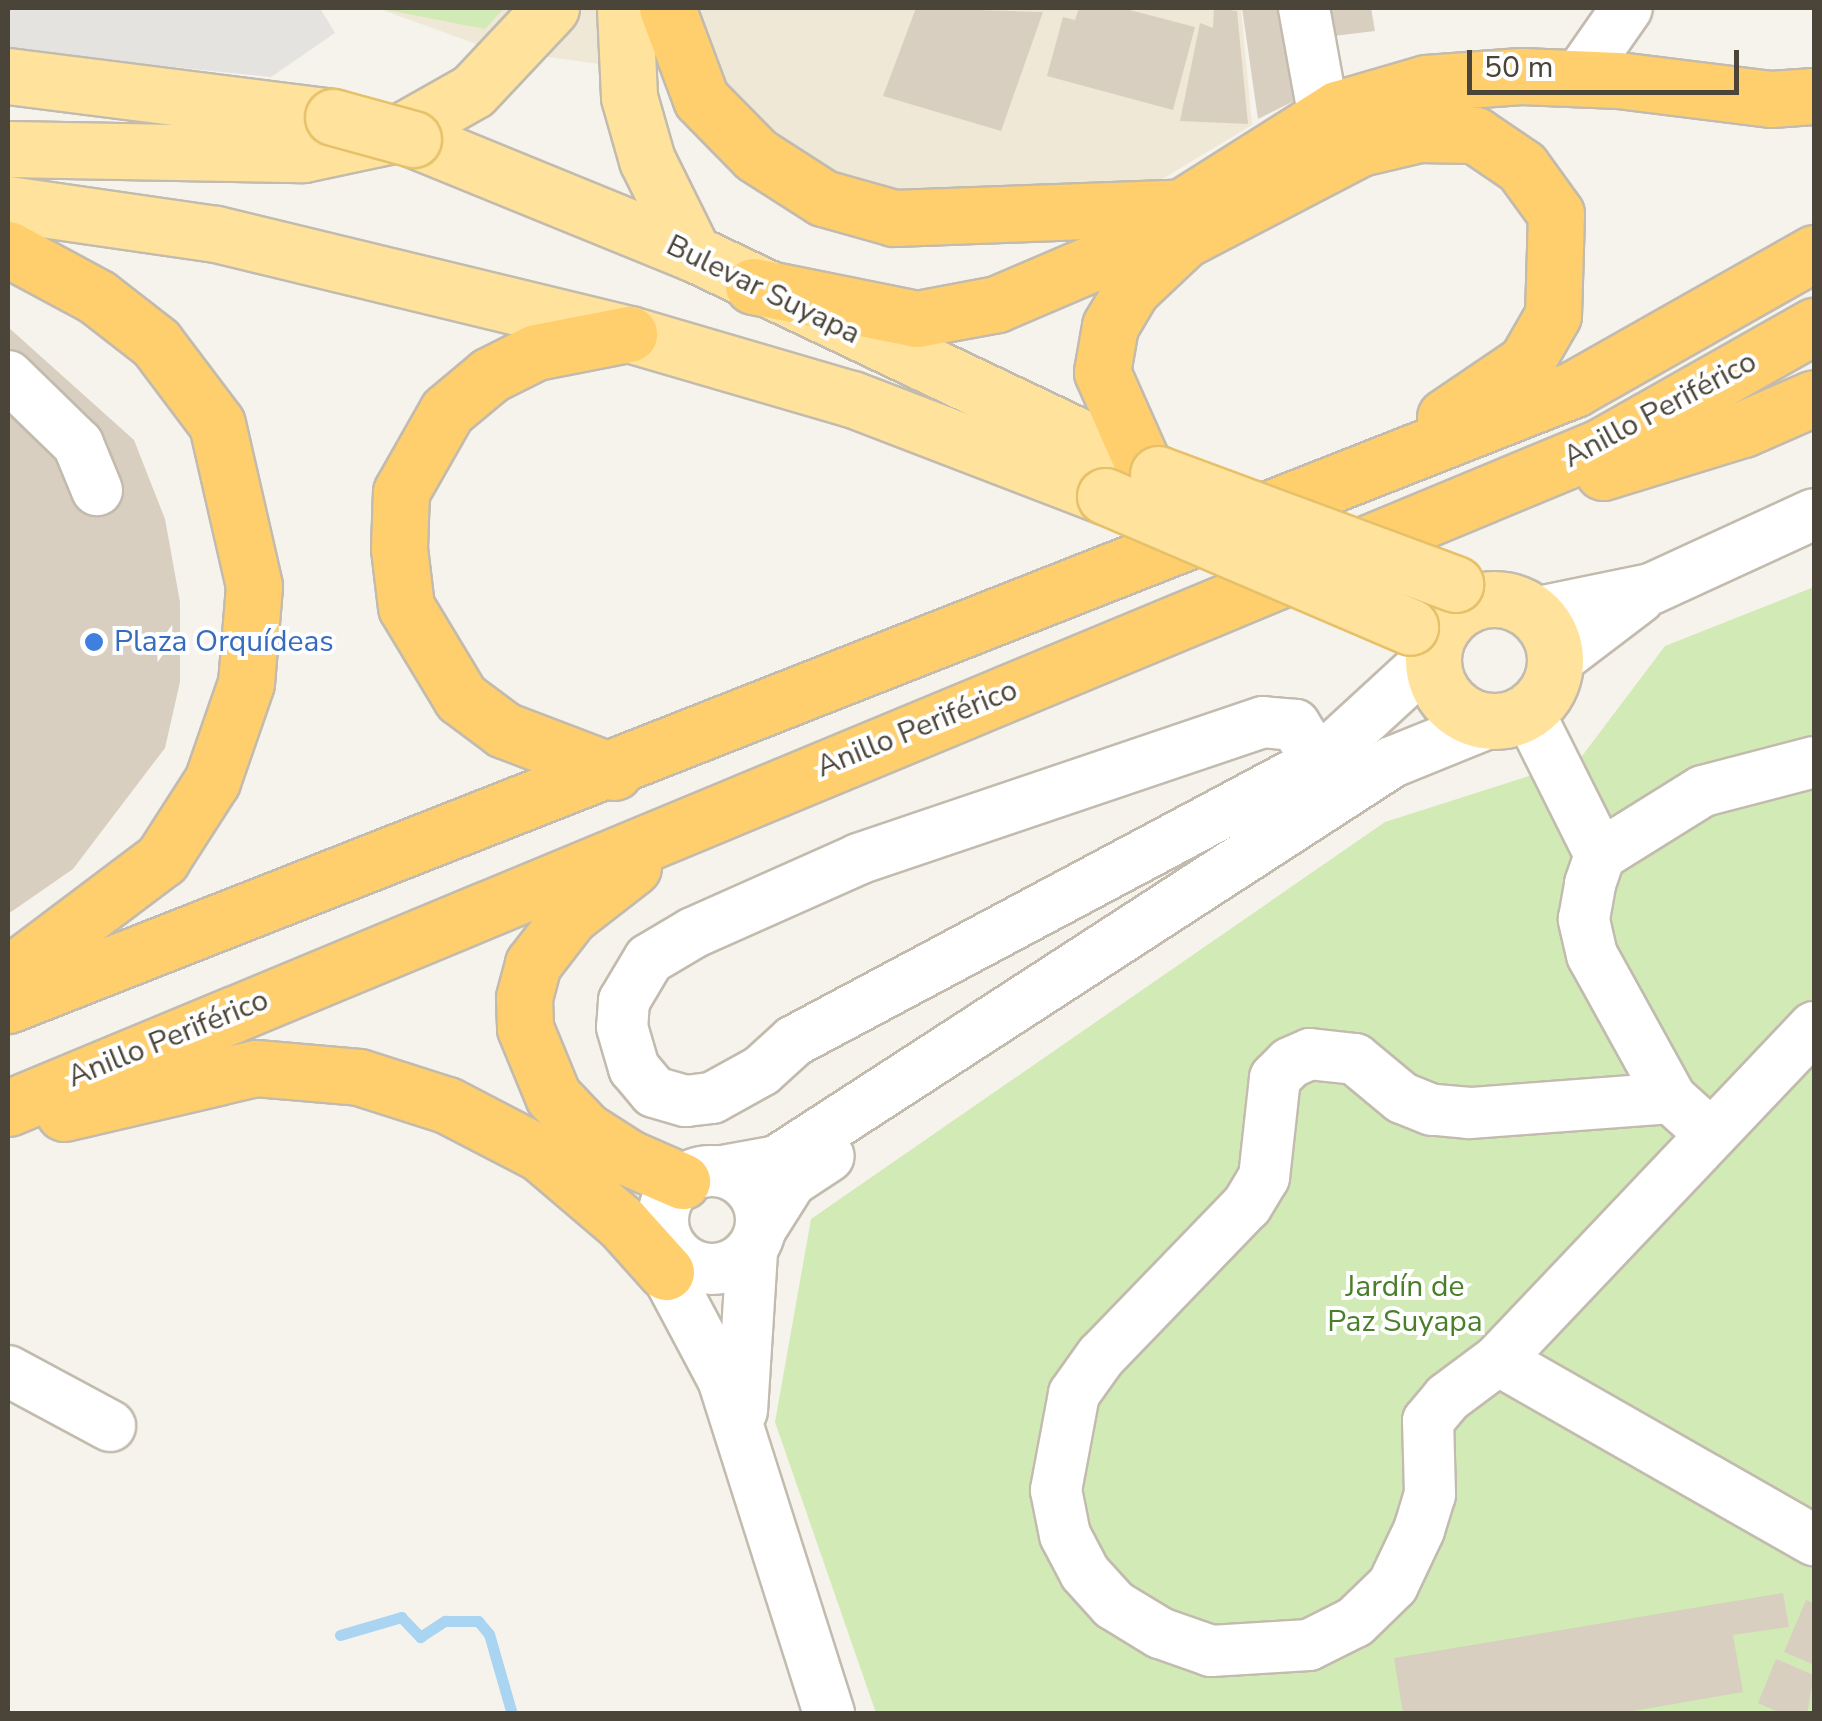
<!DOCTYPE html>
<meta charset="utf-8">
<style>
body{margin:0}
#map{position:relative;width:1822px;height:1721px;overflow:hidden;background:#f6f3ec;font-family:"Nunito Sans",sans-serif}
div>[style]{position:absolute}
.education>*{inset:0;background:#efe8d6}
.green>*{inset:0;background:#d2eab5}
.parking>*{inset:0;background:#e5e3e0}
.stream>*{height:11px;margin:-5.5px;padding:0 5.5px;transform-origin:5.5px;border-radius:5.5px;background:#a9d4f2}
.building>*{inset:0;background:#d8cfc1}
.roads{filter:drop-shadow(2px 0 #c2bbae) drop-shadow(-2px 0 #c2bbae) drop-shadow(0 2px #c2bbae) drop-shadow(0 -2px #c2bbae)}
.minor>*{height:50px;margin:-25px;padding:0 25px;transform-origin:25px;border-radius:25px;background:#fff}
.minor>.ring{margin:-25px;padding:0;box-sizing:content-box;background:none;border:50px solid #fff;border-radius:50%}
.major>*{height:55px;margin:-27.5px;padding:0 27.5px;transform-origin:27.5px;border-radius:27.5px;background:#ffe39c}
.major>.ring{margin:-27.5px;padding:0;box-sizing:content-box;background:none;border:55px solid #ffe39c;border-radius:50%}
.highway>*{height:55px;margin:-27.5px;padding:0 27.5px;transform-origin:27.5px;border-radius:27.5px;background:#ffcf6e}
.bridges{filter:drop-shadow(2px 0 #e6c16a) drop-shadow(-2px 0 #e6c16a) drop-shadow(0 2px #e6c16a) drop-shadow(0 -2px #e6c16a)}
.major-bridge>*{height:55px;margin:-27.5px;padding:0 27.5px;transform-origin:27.5px;border-radius:27.5px;background:#ffe39c}
.dots>*{width:28px;height:28px;translate:-50% -50%;box-sizing:border-box;border:5px solid #fff;border-radius:50%}
span{translate:-50% -50%;white-space:nowrap;text-align:center;line-height:1.15;-webkit-text-stroke:8px #fff;paint-order:stroke}
.street-label{font-size:30px;color:#4b4439}
.shop-label{font-size:30px;color:#366cbe}
.left{translate:0 -50%;text-align:left}
.park-label{font-size:30px;color:#4a7f2a}
.frame{position:absolute;inset:0;border:10px solid #4b4439;pointer-events:none}
.scale{position:absolute;left:1467px;top:50px;width:272px;height:45px;box-sizing:border-box;border:5px solid #4b4439;border-top:0;padding-left:12px;font-size:30px;line-height:35px;white-space:nowrap;color:#4b4439;-webkit-text-stroke:8px #fff;paint-order:stroke}
</style>
<div id="map">
<div class="education">
<div style="clip-path:polygon(377px 8px,1241px 8px,1252px 125px,1149px 187px,882px 197px,786px 156px,715px 80px,490px 49px)"></div>
</div>
<div class="green">
<div style="clip-path:polygon(377px 8px,504px 8px,485px 29px)"></div>
<div style="clip-path:polygon(1814px 587px,1814px 1713px,876px 1713px,775px 1422px,811px 1219px,1385px 822px,1579px 760px,1665px 646px)"></div>
</div>
<div class="parking">
<div style="clip-path:polygon(8px 8px,320px 8px,335px 33px,271px 77px,8px 50px)"></div>
</div>
<div class="stream">
<div style="left:340px;top:1635px;width:64px;rotate:-16.4deg"></div>
<div style="left:401px;top:1617px;width:28px;rotate:46deg"></div>
<div style="left:420px;top:1637px;width:30px;rotate:-33deg"></div>
<div style="left:445px;top:1621px;width:33px"></div>
<div style="left:478px;top:1621px;width:17px;rotate:50deg"></div>
<div style="left:489px;top:1634px;width:83px;rotate:74deg"></div>
</div>
<div class="building">
<div style="clip-path:polygon(916px 8px,1043px 12px,1001px 131px,883px 96px)"></div>
<div style="clip-path:polygon(1079px 8px,1122px 8px,1195px 27px,1173px 110px,1047px 76px,1063px 17px,1075px 20px)"></div>
<div style="clip-path:polygon(1214px 8px,1237px 11px,1248px 124px,1180px 121px,1200px 23px,1213px 28px)"></div>
<div style="clip-path:polygon(1242px 8px,1286px 8px,1298px 99px,1258px 119px)"></div>
<div style="clip-path:polygon(1313px 8px,1371px 8px,1375px 31px,1317px 38px)"></div>
<div style="clip-path:polygon(8px 327px,134px 440px,165px 519px,180px 602px,180px 682px,165px 748px,73px 869px,8px 914px)"></div>
<div style="clip-path:polygon(1783px 1593px,1789px 1627px,1733px 1635px,1743px 1692px,1616px 1714px,1403px 1714px,1394px 1658px)"></div>
<div style="clip-path:polygon(1806px 1600px,1814px 1603px,1814px 1665px,1784px 1652px)"></div>
<div style="clip-path:polygon(1776px 1659px,1814px 1675px,1807px 1714px,1783px 1714px,1758px 1703px)"></div>
</div>
<div class="roads">
<div class="minor">
<div style="left:1304px;top:8px;width:112px;rotate:79.7deg"></div>
<div style="left:1578px;top:78px;width:85px;rotate:-55deg"></div>
<div style="left:8px;top:376px;width:98px;rotate:44.2deg"></div>
<div style="left:78px;top:444px;width:50px;rotate:67.6deg"></div>
<div style="left:1534px;top:613px;width:119px;rotate:-11.6deg"></div>
<div style="left:1651px;top:589px;width:179px;rotate:-24.7deg"></div>
<div style="left:1556px;top:661px;width:104px;rotate:-37.2deg"></div>
<div style="left:1528px;top:711px;width:161px;rotate:63.4deg"></div>
<div style="left:1318px;top:762px;width:44px;rotate:-121.9deg"></div>
<div style="left:1295px;top:725px;width:32px;rotate:-175deg"></div>
<div style="left:1263px;top:722px;width:427px;rotate:161.3deg"></div>
<div style="left:859px;top:859px;width:182px;rotate:156deg"></div>
<div style="left:693px;top:933px;width:51px;rotate:149.4deg"></div>
<div style="left:649px;top:959px;width:49px;rotate:120.8deg"></div>
<div style="left:624px;top:1001px;width:26px;rotate:94deg"></div>
<div style="left:622px;top:1027px;width:43px;rotate:73.7deg"></div>
<div style="left:634px;top:1068px;width:31px;rotate:50deg"></div>
<div style="left:654px;top:1092px;width:33px;rotate:16deg"></div>
<div style="left:686px;top:1101px;width:26px;rotate:-7deg"></div>
<div style="left:712px;top:1098px;width:56px;rotate:-28.9deg"></div>
<div style="left:761px;top:1071px;width:45px;rotate:-42.3deg"></div>
<div style="left:794px;top:1041px;width:594px;rotate:-28.03deg"></div>
<div style="left:1318px;top:762px;width:155px;rotate:-42.6deg"></div>
<div style="left:1671px;top:1098px;width:202px;rotate:175.7deg"></div>
<div style="left:1470px;top:1113px;width:38px;rotate:-175deg"></div>
<div style="left:1432px;top:1110px;width:32px;rotate:-158deg"></div>
<div style="left:1402px;top:1098px;width:61px;rotate:-140.3deg"></div>
<div style="left:1355px;top:1059px;width:45px;rotate:-173.7deg"></div>
<div style="left:1310px;top:1054px;width:22px;rotate:156deg"></div>
<div style="left:1290px;top:1063px;width:21px;rotate:135deg"></div>
<div style="left:1275px;top:1078px;width:100px;rotate:96.3deg"></div>
<div style="left:1264px;top:1177px;width:33px;rotate:121deg"></div>
<div style="left:1247px;top:1205px;width:210px;rotate:134deg"></div>
<div style="left:1101px;top:1356px;width:47px;rotate:125.4deg"></div>
<div style="left:1074px;top:1394px;width:98px;rotate:100.6deg"></div>
<div style="left:1056px;top:1490px;width:46px;rotate:78.7deg"></div>
<div style="left:1065px;top:1535px;width:43px;rotate:62.2deg"></div>
<div style="left:1085px;top:1573px;width:43px;rotate:47.8deg"></div>
<div style="left:1114px;top:1605px;width:54px;rotate:31.3deg"></div>
<div style="left:1160px;top:1633px;width:54px;rotate:19.4deg"></div>
<div style="left:1211px;top:1651px;width:98px;rotate:-3.5deg"></div>
<div style="left:1309px;top:1645px;width:51px;rotate:-26.6deg"></div>
<div style="left:1355px;top:1622px;width:53px;rotate:-44.2deg"></div>
<div style="left:1393px;top:1585px;width:61px;rotate:-64.7deg"></div>
<div style="left:1419px;top:1530px;width:37px;rotate:-73deg"></div>
<div style="left:1430px;top:1495px;width:74px;rotate:-91.5deg"></div>
<div style="left:1428px;top:1421px;width:30px;rotate:-50deg"></div>
<div style="left:1447px;top:1398px;width:64px;rotate:-36.7deg"></div>
<div style="left:1498px;top:1360px;width:459px;rotate:-46.5deg"></div>
<div style="left:1694px;top:1119px;width:31px;rotate:-138deg"></div>
<div style="left:1671px;top:1098px;width:163px;rotate:-118.9deg"></div>
<div style="left:1592px;top:955px;width:37px;rotate:-103deg"></div>
<div style="left:1584px;top:919px;width:36px;rotate:-80deg"></div>
<div style="left:1590px;top:884px;width:31px;rotate:-71deg"></div>
<div style="left:1600px;top:855px;width:121px;rotate:-31.9deg"></div>
<div style="left:1703px;top:791px;width:115px;rotate:-14.6deg"></div>
<div class="ring" style="left:663px;top:1171px;width:48px;height:48px"></div>
<div style="left:722px;top:1171px;width:56px;rotate:-10.3deg"></div>
<div style="left:777px;top:1161px;width:733px;rotate:-32.97deg"></div>
<div style="left:1392px;top:762px;width:107px;rotate:-22deg"></div>
<div style="left:762px;top:1227px;width:54px;rotate:-57.8deg"></div>
<div style="left:791px;top:1181px;width:45px;rotate:-33.3deg"></div>
<div style="left:666px;top:1272px;width:121px;rotate:62deg"></div>
<div style="left:723px;top:1379px;width:351px;rotate:72.4deg"></div>
<div style="left:1498px;top:1360px;width:364px;rotate:29.7deg"></div>
<div style="left:8px;top:1371px;width:116px;rotate:28.3deg"></div>
<div style="left:742px;top:1411px;width:161px;rotate:-86.4deg"></div>
</div>
<div class="major">
<div style="left:625px;top:8px;width:89px;rotate:87.4deg"></div>
<div style="left:629px;top:97px;width:66px;rotate:74.1deg"></div>
<div style="left:647px;top:160px;width:104px;rotate:63.7deg"></div>
<div style="left:8px;top:76px;width:328px;rotate:7.2deg"></div>
<div style="left:413px;top:139px;width:302px;rotate:22.2deg"></div>
<div style="left:693px;top:253px;width:515px;rotate:25.42deg"></div>
<div style="left:8px;top:149px;width:295px;rotate:1deg"></div>
<div style="left:303px;top:154px;width:96px;rotate:-12deg"></div>
<div style="left:397px;top:134px;width:87px;rotate:-29.5deg"></div>
<div style="left:473px;top:91px;width:114px;rotate:-46.8deg"></div>
<div style="left:8px;top:204px;width:210px;rotate:8.2deg"></div>
<div style="left:216px;top:234px;width:425px;rotate:13.6deg"></div>
<div style="left:629px;top:334px;width:232px;rotate:16.3deg"></div>
<div style="left:852px;top:399px;width:271px;rotate:21deg"></div>
<div class="ring" style="left:1433px;top:599px;width:67px;height:67px"></div>
</div>
<div class="highway">
<div style="left:667px;top:8px;width:97px;rotate:69.5deg"></div>
<div style="left:701px;top:99px;width:78px;rotate:45.5deg"></div>
<div style="left:756px;top:155px;width:80px;rotate:32.7deg"></div>
<div style="left:823px;top:198px;width:74px;rotate:15.7deg"></div>
<div style="left:894px;top:218px;width:279px;rotate:-2.1deg"></div>
<div style="left:8px;top:249px;width:101px;rotate:28.3deg"></div>
<div style="left:97px;top:297px;width:75px;rotate:37.9deg"></div>
<div style="left:156px;top:343px;width:101px;rotate:53deg"></div>
<div style="left:217px;top:424px;width:166px;rotate:77.1deg"></div>
<div style="left:254px;top:586px;width:97px;rotate:94.7deg"></div>
<div style="left:246px;top:683px;width:104px;rotate:109.1deg"></div>
<div style="left:212px;top:781px;width:93px;rotate:122.7deg"></div>
<div style="left:162px;top:859px;width:193px;rotate:143deg"></div>
<div style="left:753px;top:286px;width:167px;rotate:11.4deg"></div>
<div style="left:917px;top:319px;width:81px;rotate:-10.6deg"></div>
<div style="left:997px;top:304px;width:107px;rotate:-23.2deg"></div>
<div style="left:1095px;top:262px;width:286px;rotate:-32.3deg"></div>
<div style="left:1337px;top:109px;width:93px;rotate:-16.3deg"></div>
<div style="left:1426px;top:83px;width:95px;rotate:-4.2deg"></div>
<div style="left:1521px;top:76px;width:97px;rotate:2.4deg"></div>
<div style="left:1618px;top:80px;width:154px;rotate:7.1deg"></div>
<div style="left:1771px;top:99px;width:43px;rotate:-4deg"></div>
<div style="left:1145px;top:469px;width:106px;rotate:-113.9deg"></div>
<div style="left:1102px;top:372px;width:47px;rotate:-80.1deg"></div>
<div style="left:1110px;top:326px;width:43px;rotate:-59.3deg"></div>
<div style="left:1132px;top:289px;width:71px;rotate:-43.3deg"></div>
<div style="left:1184px;top:240px;width:199px;rotate:-27.6deg"></div>
<div style="left:1360px;top:148px;width:61px;rotate:-13.3deg"></div>
<div style="left:1419px;top:134px;width:56px;rotate:1deg"></div>
<div style="left:1475px;top:135px;width:57px;rotate:34.2deg"></div>
<div style="left:1522px;top:167px;width:58px;rotate:54.1deg"></div>
<div style="left:1556px;top:214px;width:101px;rotate:91.7deg"></div>
<div style="left:1553px;top:315px;width:54px;rotate:119.9deg"></div>
<div style="left:1526px;top:362px;width:98px;rotate:145.8deg"></div>
<div style="left:1603px;top:472px;width:146px;rotate:-17.1deg"></div>
<div style="left:1743px;top:429px;width:77px;rotate:-23.6deg"></div>
<div style="left:614px;top:772px;width:118px;rotate:-159.1deg"></div>
<div style="left:504px;top:730px;width:54px;rotate:-143.3deg"></div>
<div style="left:461px;top:698px;width:106px;rotate:-121.1deg"></div>
<div style="left:406px;top:607px;width:59px;rotate:-96.8deg"></div>
<div style="left:399px;top:548px;width:56px;rotate:-88deg"></div>
<div style="left:401px;top:492px;width:93px;rotate:-60.4deg"></div>
<div style="left:447px;top:411px;width:56px;rotate:-39.9deg"></div>
<div style="left:490px;top:375px;width:51px;rotate:-26.6deg"></div>
<div style="left:536px;top:352px;width:95px;rotate:-11deg"></div>
<div style="left:633px;top:867px;width:80px;rotate:142.1deg"></div>
<div style="left:570px;top:916px;width:61px;rotate:127.6deg"></div>
<div style="left:533px;top:964px;width:35px;rotate:105deg"></div>
<div style="left:524px;top:998px;width:30px;rotate:88deg"></div>
<div style="left:525px;top:1028px;width:74px;rotate:67.6deg"></div>
<div style="left:553px;top:1096px;width:47px;rotate:46.7deg"></div>
<div style="left:585px;top:1130px;width:52px;rotate:32.5deg"></div>
<div style="left:629px;top:1158px;width:58px;rotate:23.5deg"></div>
<div style="left:8px;top:1005px;width:1683px;rotate:-21.47deg"></div>
<div style="left:1574px;top:389px;width:276px;rotate:-29.5deg"></div>
<div style="left:8px;top:1108px;width:1726px;rotate:-22.55deg"></div>
<div style="left:1602px;top:446px;width:244px;rotate:-29.5deg"></div>
<div style="left:64px;top:1113px;width:197px;rotate:-13.2deg"></div>
<div style="left:256px;top:1068px;width:103px;rotate:5deg"></div>
<div style="left:359px;top:1077px;width:92px;rotate:17.7deg"></div>
<div style="left:447px;top:1105px;width:106px;rotate:27.5deg"></div>
<div style="left:541px;top:1154px;width:106px;rotate:40.4deg"></div>
<div style="left:622px;top:1223px;width:66px;rotate:48.1deg"></div>
</div>
</div>
<div class="bridges">
<div class="major-bridge">
<div style="left:333px;top:117px;width:83px;rotate:15.4deg"></div>
<div style="left:1158px;top:474px;width:317px;rotate:20.3deg"></div>
<div style="left:1105px;top:496px;width:332px;rotate:23.2deg"></div>
</div>
</div>
<div class="dots">
<div style="left:94px;top:642px;background:#3f7fe0"></div>
</div>
<div class="street-label">
<span style="left:763px;top:290px;rotate:26deg">Bulevar Suyapa</span>
<span style="left:1660px;top:410px;rotate:-28deg">Anillo Periférico</span>
<span style="left:917px;top:729px;rotate:-22deg">Anillo Periférico</span>
<span style="left:168px;top:1039px;rotate:-22deg">Anillo Periférico</span>
</div>
<div class="shop-label">
<span class="left" style="left:114px;top:642px">Plaza Orquídeas</span>
</div>
<div class="park-label">
<span style="left:1405px;top:1304px">Jardín de<br>Paz Suyapa</span>
</div>
<div class="frame"></div>
<div class="scale">50 m</div>
</div>
